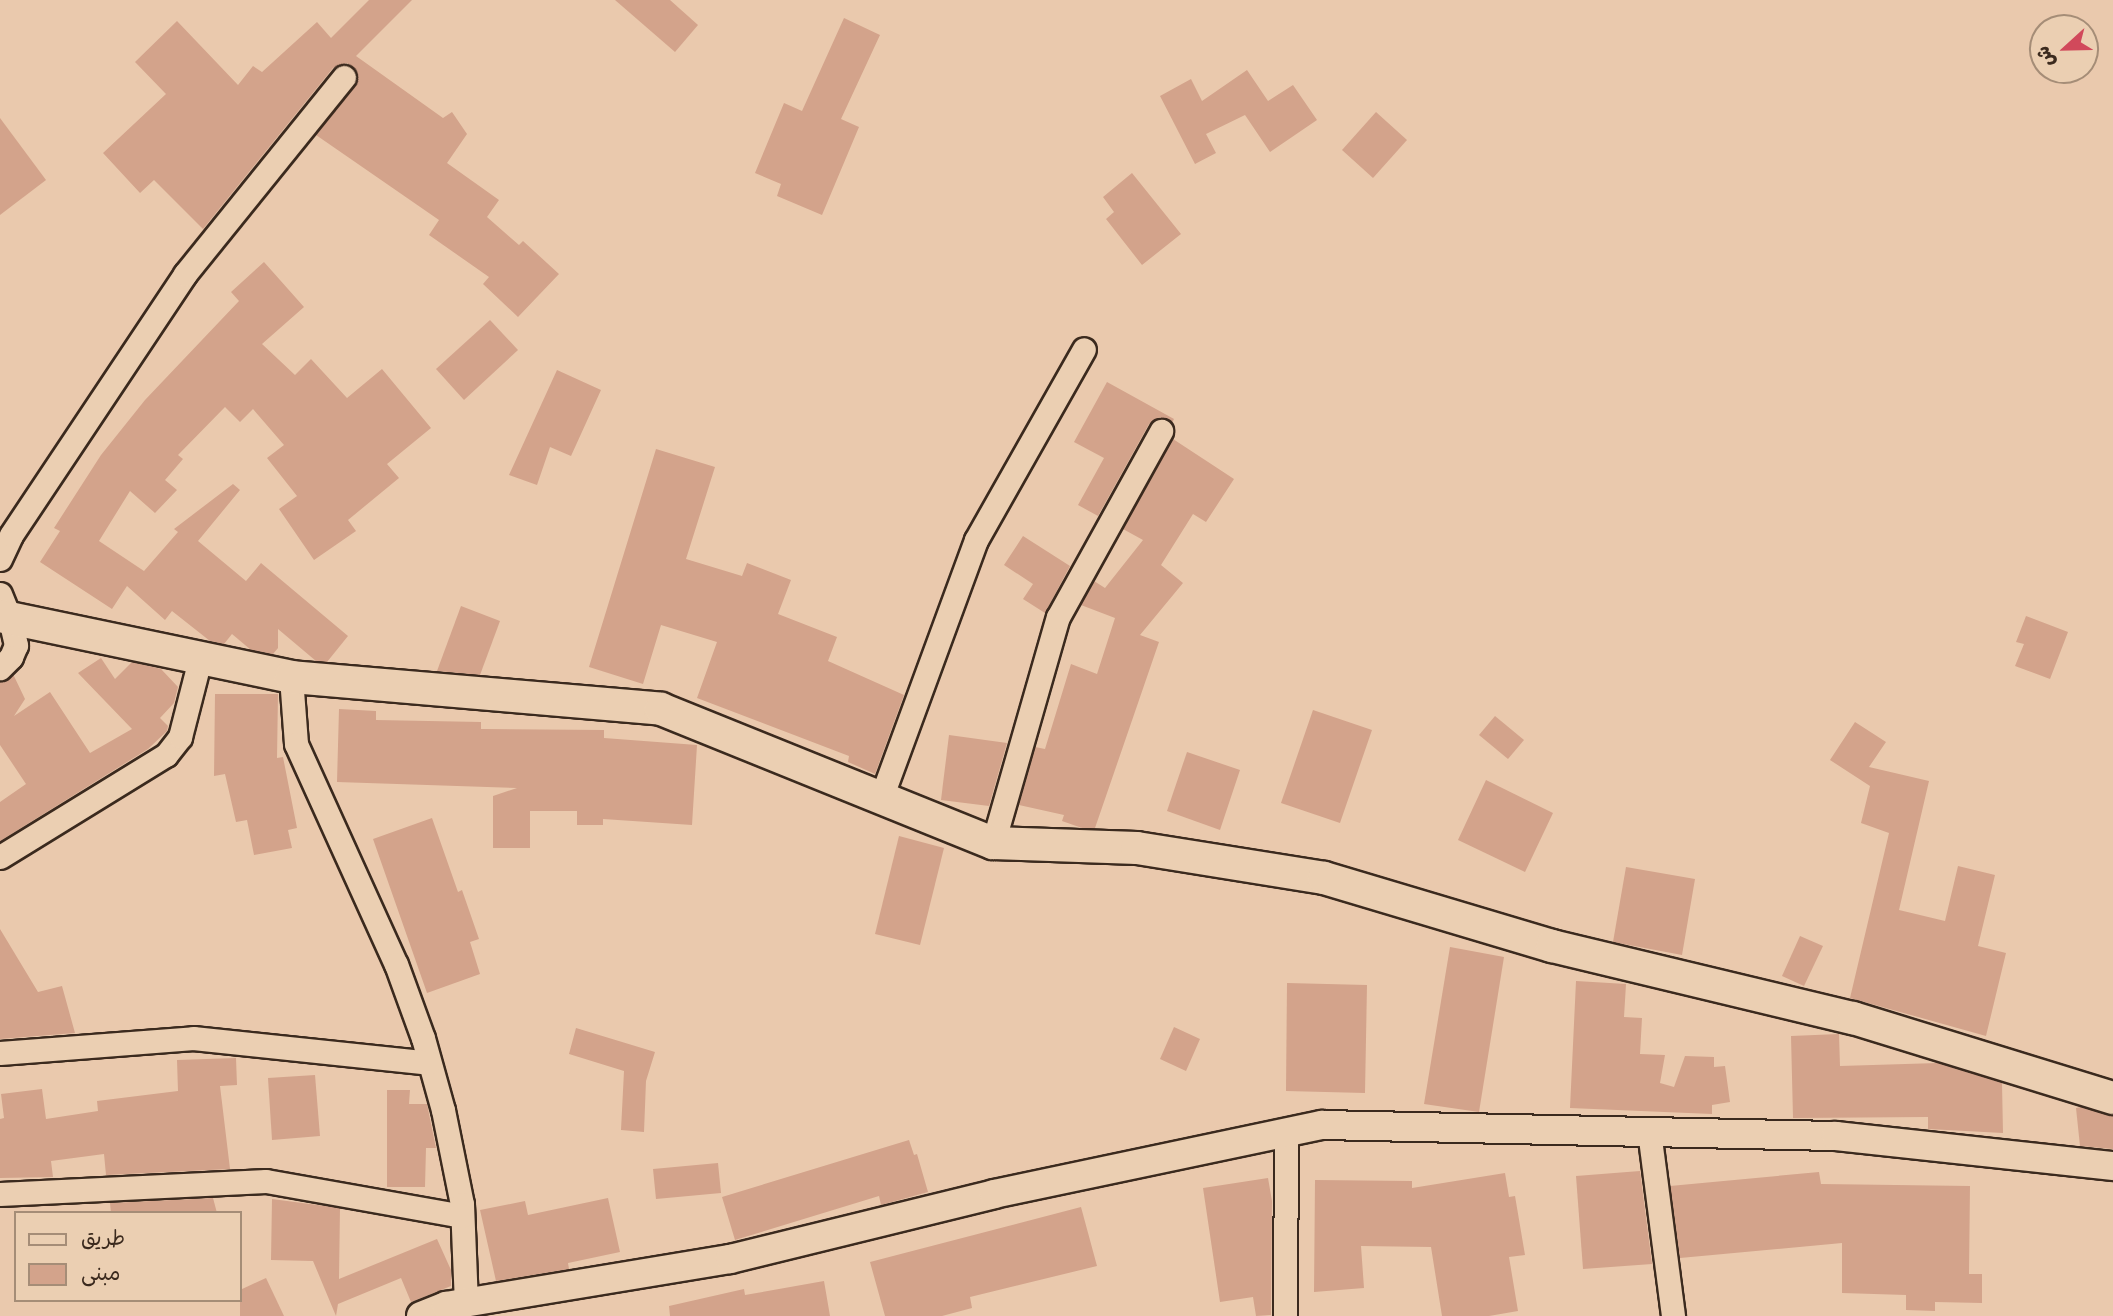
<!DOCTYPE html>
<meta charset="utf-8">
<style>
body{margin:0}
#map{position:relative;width:2113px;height:1316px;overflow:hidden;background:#eac9ad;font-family:"Architects Daughter","Playpen Sans Arabic",sans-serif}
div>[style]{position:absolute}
.building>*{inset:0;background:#d3a38b}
.roads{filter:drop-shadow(2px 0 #3b2a1e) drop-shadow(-2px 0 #3b2a1e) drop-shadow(0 2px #3b2a1e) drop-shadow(0 -2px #3b2a1e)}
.minor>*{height:23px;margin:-11.5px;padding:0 11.5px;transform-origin:11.5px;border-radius:11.5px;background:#ebcfb2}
.tertiary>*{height:28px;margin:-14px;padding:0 14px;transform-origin:14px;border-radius:14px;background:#ebcfb2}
.secondary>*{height:32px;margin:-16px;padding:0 16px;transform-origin:16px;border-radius:16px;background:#ebcfb2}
span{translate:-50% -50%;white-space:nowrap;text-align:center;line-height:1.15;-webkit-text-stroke:6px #ebcfb2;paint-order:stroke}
.legend{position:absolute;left:14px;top:1211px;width:228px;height:91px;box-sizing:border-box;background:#ebcfb2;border:2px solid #a58d77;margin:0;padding:9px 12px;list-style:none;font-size:21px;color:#3b2a1e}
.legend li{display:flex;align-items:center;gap:14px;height:35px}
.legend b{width:35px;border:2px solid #a58d77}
.north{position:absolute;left:2029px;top:14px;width:70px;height:70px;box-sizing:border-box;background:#ebcfb2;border:2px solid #a58d77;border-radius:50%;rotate:248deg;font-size:19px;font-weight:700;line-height:28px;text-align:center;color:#3b2a1e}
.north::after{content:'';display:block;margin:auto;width:24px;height:32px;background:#d1495b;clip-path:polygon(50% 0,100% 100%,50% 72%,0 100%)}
</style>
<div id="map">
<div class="building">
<div style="clip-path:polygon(369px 0,412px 0,356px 56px,443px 118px,452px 112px,467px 134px,447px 163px,499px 200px,487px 217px,519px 245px,523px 241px,559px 274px,518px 317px,483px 284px,489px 277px,429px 235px,439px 220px,316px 135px,358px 80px,357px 71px,347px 63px,333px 68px,203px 229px,154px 180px,140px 193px,103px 153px,166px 94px,135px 62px,177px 21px,238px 85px,253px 66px,262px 72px,317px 22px,331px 38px)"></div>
<div style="clip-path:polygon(615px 0,670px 0,698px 25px,675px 52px)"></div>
<div style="clip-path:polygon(844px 18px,880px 35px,841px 119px,859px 127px,822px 215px,777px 196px,781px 184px,755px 173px,784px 103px,802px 111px)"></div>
<div style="clip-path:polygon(1247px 70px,1268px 101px,1293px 85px,1317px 120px,1270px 152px,1245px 115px,1206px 134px,1216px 153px,1195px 164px,1160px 96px,1191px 79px,1202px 101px)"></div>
<div style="clip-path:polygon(1376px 112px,1407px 140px,1373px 178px,1342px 150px)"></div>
<div style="clip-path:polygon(0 118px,46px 180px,0 215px)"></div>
<div style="clip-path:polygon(1132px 173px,1181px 234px,1142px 265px,1106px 219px,1114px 212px,1103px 197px)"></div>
<div style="clip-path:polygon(264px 262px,304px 307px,262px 344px,295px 375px,311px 359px,347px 398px,382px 369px,431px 428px,387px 464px,399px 478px,348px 520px,356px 531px,314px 560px,279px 509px,297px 496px,267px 458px,284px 445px,253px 409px,240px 422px,225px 407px,178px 455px,183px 459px,165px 480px,177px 490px,155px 513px,130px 491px,99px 541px,144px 571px,178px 532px,174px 529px,233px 484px,240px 490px,198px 541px,246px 581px,261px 563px,348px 636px,327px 662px,316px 661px,278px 629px,278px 648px,273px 654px,251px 650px,232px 634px,224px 644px,210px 641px,172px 611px,165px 620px,127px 586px,112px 609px,40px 562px,60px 531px,54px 528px,101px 455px,145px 400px,239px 301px,231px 292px)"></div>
<div style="clip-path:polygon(490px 320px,518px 350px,464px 400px,436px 369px)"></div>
<div style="clip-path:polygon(557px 370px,601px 390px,571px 456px,550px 447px,537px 485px,509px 475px)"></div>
<div style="clip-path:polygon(1107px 382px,1174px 419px,1172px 423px,1160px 417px,1149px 424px,1098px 516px,1078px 505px,1104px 458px,1074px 442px)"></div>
<div style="clip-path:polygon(1173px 439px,1234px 479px,1206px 522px,1193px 514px,1161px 565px,1183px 583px,1140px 635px,1159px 642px,1095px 828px,1082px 828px,1062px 821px,1064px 815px,1019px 805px,1035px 747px,1045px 749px,1071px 664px,1097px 674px,1115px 618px,1081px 605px,1094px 581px,1105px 588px,1143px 540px,1123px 529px)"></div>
<div style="clip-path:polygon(656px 449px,715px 467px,686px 559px,742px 576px,747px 563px,791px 580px,778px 614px,837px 637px,828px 661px,904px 695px,875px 774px,848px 762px,849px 756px,697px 698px,717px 642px,661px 625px,643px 684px,589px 667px)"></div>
<div style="clip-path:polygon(1023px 536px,1070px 566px,1045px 613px,1023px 599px,1033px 584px,1004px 565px)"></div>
<div style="clip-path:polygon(461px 606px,500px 621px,480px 675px,437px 671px)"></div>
<div style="clip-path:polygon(2026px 616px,2068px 632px,2050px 679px,2015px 666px,2024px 644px,2016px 642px)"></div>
<div style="clip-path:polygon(101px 658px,115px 679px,132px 662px,161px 669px,178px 687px,174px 703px,160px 718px,168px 726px,167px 731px,148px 749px,0 841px,0 802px,26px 784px,0 745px,0 682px,13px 674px,25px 699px,14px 716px,50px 692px,90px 753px,132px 729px,78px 673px)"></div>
<div style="clip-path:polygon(215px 694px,278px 694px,277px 758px,283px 757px,297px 828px,288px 830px,292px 848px,254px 855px,247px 820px,236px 822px,225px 774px,214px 776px)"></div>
<div style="clip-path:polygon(339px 709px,376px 711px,376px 720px,481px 722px,481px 729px,604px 730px,604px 738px,697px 745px,692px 825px,603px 819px,603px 825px,577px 825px,577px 811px,530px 811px,530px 848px,493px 848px,493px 796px,517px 788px,337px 782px)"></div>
<div style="clip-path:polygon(1313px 710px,1372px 730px,1340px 823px,1281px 803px)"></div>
<div style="clip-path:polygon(1495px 716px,1524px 740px,1508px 759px,1479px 735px)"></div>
<div style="clip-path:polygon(1855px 722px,1886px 742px,1869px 767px,1929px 781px,1899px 910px,1945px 921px,1958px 866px,1995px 875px,1978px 946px,2006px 953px,1986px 1036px,1850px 998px,1889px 833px,1861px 823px,1870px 786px,1830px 760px)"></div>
<div style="clip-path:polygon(949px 735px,1007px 743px,989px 806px,941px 800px)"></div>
<div style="clip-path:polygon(1187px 752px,1240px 770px,1220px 830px,1167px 811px)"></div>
<div style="clip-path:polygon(1486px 780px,1553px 813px,1525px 872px,1458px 840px)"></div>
<div style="clip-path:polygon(432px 818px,458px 892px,462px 890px,479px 939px,470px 942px,480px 974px,427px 993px,373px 839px)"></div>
<div style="clip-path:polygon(899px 836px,944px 848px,920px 945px,875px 934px)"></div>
<div style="clip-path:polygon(1626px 867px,1695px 879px,1682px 955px,1613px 942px)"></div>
<div style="clip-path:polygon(0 929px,38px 992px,62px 986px,75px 1033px,0 1039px)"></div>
<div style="clip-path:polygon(1800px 936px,1823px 946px,1804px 986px,1782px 976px)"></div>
<div style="clip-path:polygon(1450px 947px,1504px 957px,1479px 1112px,1424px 1104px)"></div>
<div style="clip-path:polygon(1576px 981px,1626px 984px,1624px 1017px,1642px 1018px,1640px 1054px,1665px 1055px,1660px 1083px,1674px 1087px,1685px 1056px,1714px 1057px,1714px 1067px,1725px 1066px,1730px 1102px,1712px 1105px,1712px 1114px,1570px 1108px)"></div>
<div style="clip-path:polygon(1287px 983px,1367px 985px,1365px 1093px,1286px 1091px)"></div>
<div style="clip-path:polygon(1174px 1027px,1200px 1039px,1186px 1071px,1160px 1059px)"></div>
<div style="clip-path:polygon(576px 1028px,655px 1052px,646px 1081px,644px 1132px,621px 1130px,624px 1071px,569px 1054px)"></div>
<div style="clip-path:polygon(1839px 1034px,1840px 1066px,1938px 1063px,2002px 1083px,2003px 1133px,1928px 1129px,1928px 1117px,1793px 1118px,1791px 1036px)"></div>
<div style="clip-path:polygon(236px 1058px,237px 1085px,220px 1086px,230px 1169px,106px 1175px,104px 1154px,51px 1161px,53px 1177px,0 1178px,0 1119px,4px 1118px,1px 1094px,42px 1089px,46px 1119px,98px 1111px,97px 1101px,178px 1091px,177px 1060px)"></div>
<div style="clip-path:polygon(315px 1075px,320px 1136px,272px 1140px,268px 1078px)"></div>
<div style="clip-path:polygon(387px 1090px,410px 1090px,409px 1104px,427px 1104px,436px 1148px,426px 1148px,425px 1187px,387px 1187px)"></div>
<div style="clip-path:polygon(2081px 1107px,2113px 1116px,2113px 1149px,2080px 1146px,2076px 1108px)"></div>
<div style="clip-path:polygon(909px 1140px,914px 1155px,917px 1154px,928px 1192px,881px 1205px,879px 1196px,735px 1240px,722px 1197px)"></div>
<div style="clip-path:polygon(718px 1163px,721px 1193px,656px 1199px,653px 1169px)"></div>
<div style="clip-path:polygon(1640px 1171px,1652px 1264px,1583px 1269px,1576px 1176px)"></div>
<div style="clip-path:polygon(1819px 1172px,1821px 1184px,1970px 1186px,1969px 1274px,1982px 1274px,1982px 1303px,1935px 1302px,1935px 1311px,1906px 1310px,1906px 1295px,1842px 1293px,1842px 1243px,1680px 1258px,1670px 1186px)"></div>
<div style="clip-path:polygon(1505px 1173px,1509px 1197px,1515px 1196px,1525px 1255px,1509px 1257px,1518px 1311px,1489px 1316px,1442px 1316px,1431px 1247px,1361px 1246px,1364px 1288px,1314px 1292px,1315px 1180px,1412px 1181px,1412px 1188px)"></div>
<div style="clip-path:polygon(1268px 1178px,1272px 1201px,1271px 1315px,1256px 1316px,1253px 1297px,1220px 1302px,1203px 1188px)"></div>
<div style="clip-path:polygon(213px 1198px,217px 1213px,111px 1213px,110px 1203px)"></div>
<div style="clip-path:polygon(608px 1198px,620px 1252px,568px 1263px,569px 1269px,496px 1281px,480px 1210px,525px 1201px,528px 1215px)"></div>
<div style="clip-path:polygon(272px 1199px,340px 1208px,339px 1279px,437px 1239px,451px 1270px,451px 1286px,411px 1302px,401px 1278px,338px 1304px,336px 1316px,313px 1261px,271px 1260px)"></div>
<div style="clip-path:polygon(1081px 1207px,1097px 1266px,970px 1297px,972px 1308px,942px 1316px,885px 1316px,870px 1262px)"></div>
<div style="clip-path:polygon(266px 1278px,284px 1316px,240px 1316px,240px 1290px)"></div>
<div style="clip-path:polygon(824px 1281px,830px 1316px,670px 1316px,669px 1306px,744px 1289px,745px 1295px)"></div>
</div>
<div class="roads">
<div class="minor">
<div style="left:0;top:559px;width:26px;rotate:-65deg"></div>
<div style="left:11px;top:535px;width:314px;rotate:-56.3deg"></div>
<div style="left:185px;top:274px;width:253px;rotate:-51.1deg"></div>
<div style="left:0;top:594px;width:27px;rotate:68deg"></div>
<div style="left:10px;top:619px;width:27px;rotate:77deg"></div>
<div style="left:16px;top:645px;width:13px;rotate:113deg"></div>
<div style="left:11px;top:657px;width:16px;rotate:135deg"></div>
<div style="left:291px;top:677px;width:67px;rotate:85.7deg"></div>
<div style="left:296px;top:744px;width:242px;rotate:65.6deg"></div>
<div style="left:396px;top:964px;width:79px;rotate:70deg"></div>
<div style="left:423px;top:1038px;width:75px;rotate:74.5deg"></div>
<div style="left:443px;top:1110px;width:96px;rotate:78.6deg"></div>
<div style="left:462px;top:1204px;width:99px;rotate:87.7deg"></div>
<div style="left:881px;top:798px;width:275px;rotate:-69.8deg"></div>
<div style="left:976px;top:540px;width:219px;rotate:-60.5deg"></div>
<div style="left:993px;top:843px;width:235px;rotate:-74deg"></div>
<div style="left:1058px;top:617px;width:213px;rotate:-61deg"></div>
<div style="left:0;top:857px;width:195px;rotate:-31.6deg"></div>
<div style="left:166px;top:755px;width:23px;rotate:-52deg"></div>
<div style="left:180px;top:737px;width:81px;rotate:-75.6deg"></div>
<div style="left:0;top:1053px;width:194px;rotate:-4.4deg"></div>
<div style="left:193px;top:1038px;width:237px;rotate:6deg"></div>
<div style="left:1649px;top:1131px;width:187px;rotate:82.6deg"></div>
<div style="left:0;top:1194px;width:266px;rotate:-2.8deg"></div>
<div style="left:266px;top:1181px;width:199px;rotate:10.1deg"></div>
<div style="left:1285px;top:1316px;width:183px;rotate:-89.7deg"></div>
</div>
<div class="tertiary">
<div style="left:421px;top:1316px;width:27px;rotate:-22deg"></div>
<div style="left:446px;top:1306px;width:288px;rotate:-9.4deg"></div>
<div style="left:730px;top:1259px;width:272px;rotate:-13.8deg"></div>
<div style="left:994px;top:1194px;width:335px;rotate:-11.9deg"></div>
<div style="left:1322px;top:1125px;width:514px;rotate:1.23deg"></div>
<div style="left:1836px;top:1136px;width:279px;rotate:6.2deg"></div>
</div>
<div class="secondary">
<div style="left:0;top:616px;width:297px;rotate:11.8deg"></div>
<div style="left:291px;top:677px;width:371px;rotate:4.9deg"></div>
<div style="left:661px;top:709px;width:358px;rotate:22deg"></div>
<div style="left:993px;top:843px;width:144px;rotate:2deg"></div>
<div style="left:1137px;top:848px;width:189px;rotate:9.1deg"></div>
<div style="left:1324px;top:878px;width:238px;rotate:16.6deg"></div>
<div style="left:1552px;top:946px;width:309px;rotate:13.5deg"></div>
<div style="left:1853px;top:1018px;width:272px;rotate:17.1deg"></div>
</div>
</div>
<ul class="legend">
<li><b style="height:9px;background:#ebcfb2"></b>طريق</li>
<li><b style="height:19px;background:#d3a38b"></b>مبنى</li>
</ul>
<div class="north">ش</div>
</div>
